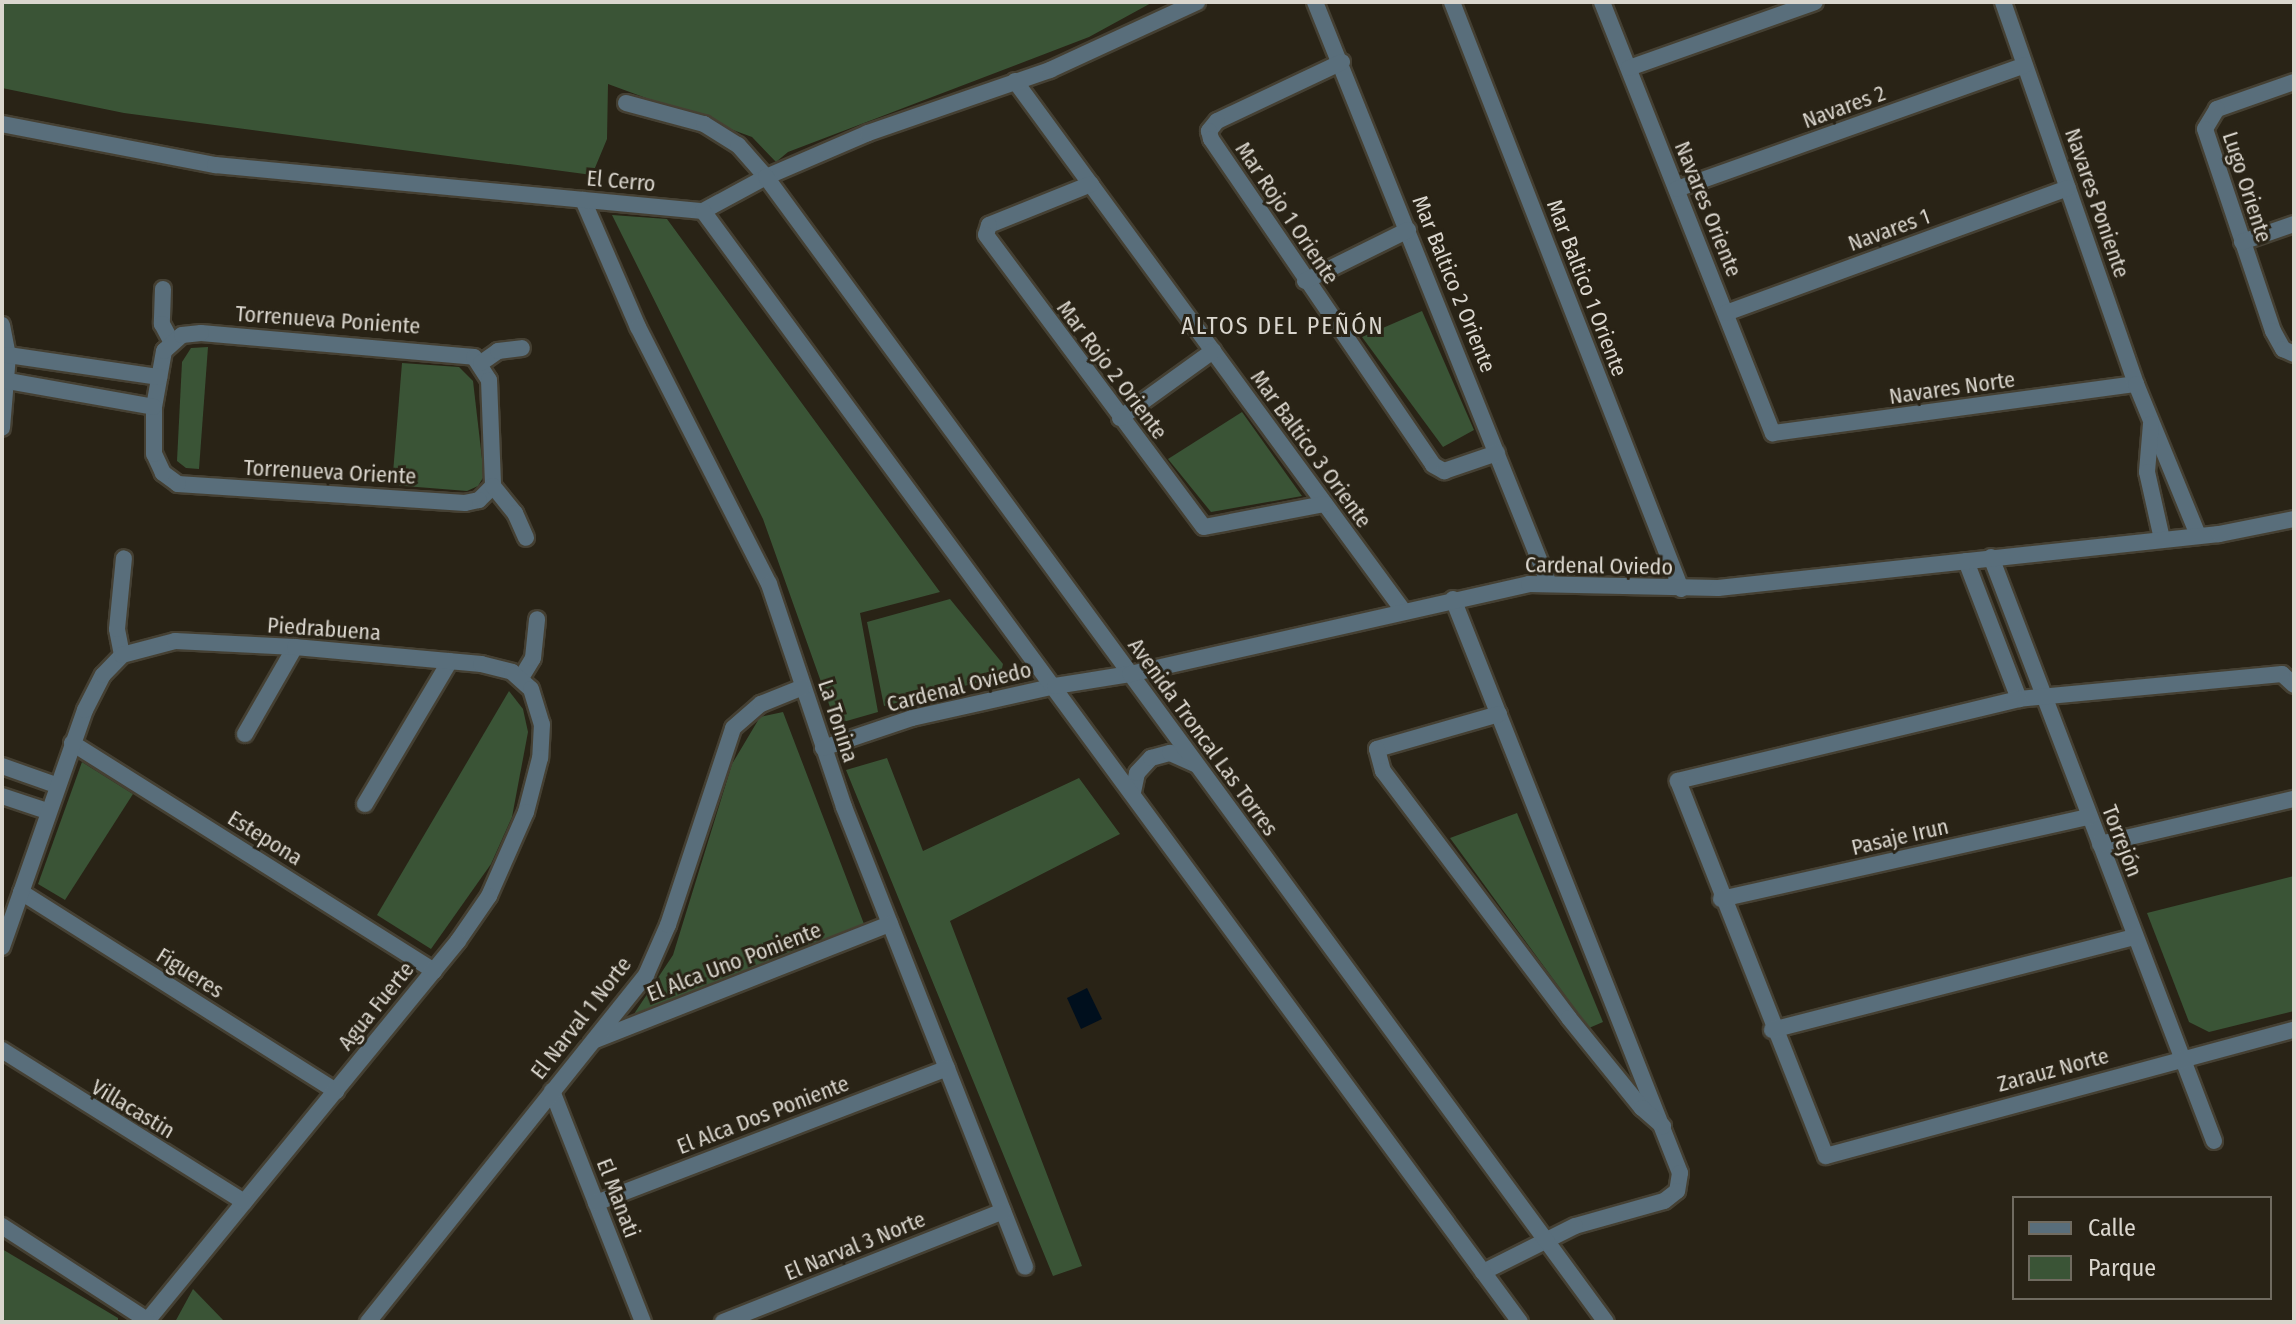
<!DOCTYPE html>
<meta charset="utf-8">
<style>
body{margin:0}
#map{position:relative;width:2296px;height:1324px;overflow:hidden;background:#292316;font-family:"Fira Sans Condensed",sans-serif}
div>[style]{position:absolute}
.green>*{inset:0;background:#3a5436}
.water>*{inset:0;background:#000f1d}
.roads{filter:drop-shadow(2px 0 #454033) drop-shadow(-2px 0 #454033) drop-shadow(0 2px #454033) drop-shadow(0 -2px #454033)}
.minor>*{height:16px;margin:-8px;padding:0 8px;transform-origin:8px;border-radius:8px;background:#596e7b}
.tertiary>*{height:16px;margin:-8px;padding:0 8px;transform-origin:8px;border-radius:8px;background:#596e7b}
span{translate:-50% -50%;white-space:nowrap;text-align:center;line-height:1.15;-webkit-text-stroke:6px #292316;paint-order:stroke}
.street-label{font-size:22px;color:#dad6ce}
.neighbourhood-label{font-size:24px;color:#dad6ce;letter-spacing:2px}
.frame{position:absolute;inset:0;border:4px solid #dad6ce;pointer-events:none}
.legend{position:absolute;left:2012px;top:1196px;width:260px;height:104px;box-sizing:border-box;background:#292316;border:2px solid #706b60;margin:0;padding:10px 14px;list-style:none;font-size:24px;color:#dad6ce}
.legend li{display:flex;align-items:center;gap:16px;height:40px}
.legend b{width:40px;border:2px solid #706b60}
</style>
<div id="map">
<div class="green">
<div style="clip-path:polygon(2px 2px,1153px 2px,1089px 37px,788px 152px,776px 162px,752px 137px,608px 84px,607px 139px,592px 175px,124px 113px,2px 88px)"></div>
<div style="clip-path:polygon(612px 215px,667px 219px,940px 592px,860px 613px,878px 712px,836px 724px,763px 519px)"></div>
<div style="clip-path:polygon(1422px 311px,1474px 430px,1443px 447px,1362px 337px)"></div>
<div style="clip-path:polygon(208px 347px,199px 469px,186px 468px,177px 461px,182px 362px,191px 348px)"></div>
<div style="clip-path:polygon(402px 363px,459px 367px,473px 381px,484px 476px,478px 486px,467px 491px,392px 485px)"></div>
<div style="clip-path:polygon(1242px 412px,1302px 496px,1211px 512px,1168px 459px)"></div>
<div style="clip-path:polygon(950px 599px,1003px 664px,1000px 677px,884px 706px,867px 622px)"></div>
<div style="clip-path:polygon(509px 691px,523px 709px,528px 732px,512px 817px,491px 864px,431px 949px,377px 915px)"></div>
<div style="clip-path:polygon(783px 712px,864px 924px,632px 1017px,673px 955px,732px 764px,760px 717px)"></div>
<div style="clip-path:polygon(887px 758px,923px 851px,1079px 778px,1120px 834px,950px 921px,1082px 1266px,1053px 1276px,846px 770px)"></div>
<div style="clip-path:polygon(82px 762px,133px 794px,65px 900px,38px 884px)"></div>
<div style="clip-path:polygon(1517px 813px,1603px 1022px,1589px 1028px,1450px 838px)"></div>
<div style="clip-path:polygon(2294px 876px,2294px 1011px,2209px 1032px,2189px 1022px,2147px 913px)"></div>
<div style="clip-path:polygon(2px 1249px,118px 1318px,118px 1322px,7px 1322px,2px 1318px)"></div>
<div style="clip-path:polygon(193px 1289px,225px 1322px,175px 1322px)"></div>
</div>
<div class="water">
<div style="clip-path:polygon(1087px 988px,1102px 1019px,1081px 1029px,1067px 998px)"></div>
</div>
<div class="roads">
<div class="minor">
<div style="left:1315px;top:2px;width:627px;rotate:68.1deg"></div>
<div style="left:1452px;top:2px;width:630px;rotate:68.69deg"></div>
<div style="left:1602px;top:2px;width:464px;rotate:68.4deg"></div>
<div style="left:1773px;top:433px;width:366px;rotate:-7.7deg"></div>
<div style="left:2003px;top:2px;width:404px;rotate:70.8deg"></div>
<div style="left:2136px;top:384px;width:163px;rotate:67.7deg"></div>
<div style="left:1342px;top:62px;width:138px;rotate:154.7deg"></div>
<div style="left:1217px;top:121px;width:13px;rotate:129deg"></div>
<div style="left:1209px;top:131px;width:8px;rotate:76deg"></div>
<div style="left:1211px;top:139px;width:394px;rotate:55.7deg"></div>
<div style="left:1433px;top:465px;width:13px;rotate:29deg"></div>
<div style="left:1444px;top:471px;width:56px;rotate:-18.8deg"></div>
<div style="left:1629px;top:68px;width:197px;rotate:-19.5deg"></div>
<div style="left:1015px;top:81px;width:655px;rotate:53.76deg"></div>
<div style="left:2294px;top:82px;width:82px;rotate:160.7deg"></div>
<div style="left:2217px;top:109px;width:23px;rotate:121deg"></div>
<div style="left:2205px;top:129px;width:213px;rotate:71.4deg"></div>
<div style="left:2273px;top:331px;width:21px;rotate:61deg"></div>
<div style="left:2283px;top:349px;width:12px;rotate:24deg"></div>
<div style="left:626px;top:103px;width:81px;rotate:15.1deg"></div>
<div style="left:704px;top:124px;width:40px;rotate:32deg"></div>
<div style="left:738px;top:145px;width:43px;rotate:48.8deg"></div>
<div style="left:766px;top:177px;width:111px;rotate:-23.3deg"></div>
<div style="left:868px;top:133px;width:193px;rotate:-19.1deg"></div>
<div style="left:1050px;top:70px;width:162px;rotate:-24.8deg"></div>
<div style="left:1091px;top:184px;width:110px;rotate:158.1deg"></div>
<div style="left:989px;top:225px;width:10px;rotate:107deg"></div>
<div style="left:986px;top:235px;width:364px;rotate:53.3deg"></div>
<div style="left:1204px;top:527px;width:123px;rotate:-10.8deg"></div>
<div style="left:1677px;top:189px;width:369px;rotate:-19.6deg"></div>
<div style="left:583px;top:200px;width:138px;rotate:66.6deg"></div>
<div style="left:638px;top:327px;width:288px;rotate:63deg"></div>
<div style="left:769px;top:584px;width:235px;rotate:71.4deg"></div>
<div style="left:844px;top:807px;width:494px;rotate:68.5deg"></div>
<div style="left:2242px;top:242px;width:55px;rotate:-19.1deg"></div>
<div style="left:1305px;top:281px;width:115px;rotate:-26.3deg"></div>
<div style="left:163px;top:289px;width:35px;rotate:92deg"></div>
<div style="left:162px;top:324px;width:19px;rotate:62deg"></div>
<div style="left:1726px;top:313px;width:364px;rotate:-20.1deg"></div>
<div style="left:2px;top:325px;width:31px;rotate:79deg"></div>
<div style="left:8px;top:355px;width:73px;rotate:94.7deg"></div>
<div style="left:201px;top:333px;width:274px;rotate:5deg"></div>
<div style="left:474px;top:357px;width:27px;rotate:57deg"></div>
<div style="left:489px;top:380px;width:106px;rotate:87.8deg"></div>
<div style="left:493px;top:486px;width:20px;rotate:135deg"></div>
<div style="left:479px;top:500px;width:14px;rotate:168deg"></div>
<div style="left:465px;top:503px;width:288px;rotate:-176.2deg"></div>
<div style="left:178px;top:484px;width:19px;rotate:-144deg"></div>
<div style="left:163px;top:473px;width:21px;rotate:-115deg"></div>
<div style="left:154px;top:454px;width:47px;rotate:-90deg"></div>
<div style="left:154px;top:407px;width:57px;rotate:-79.9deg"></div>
<div style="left:164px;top:351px;width:24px;rotate:-42deg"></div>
<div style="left:182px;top:335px;width:19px;rotate:-6deg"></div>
<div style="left:8px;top:355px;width:153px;rotate:8.3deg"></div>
<div style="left:481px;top:363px;width:21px;rotate:-35deg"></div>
<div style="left:498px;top:351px;width:24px;rotate:-7deg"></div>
<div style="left:8px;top:381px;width:148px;rotate:10.1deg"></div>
<div style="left:1120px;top:418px;width:115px;rotate:-35.8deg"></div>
<div style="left:2151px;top:424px;width:48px;rotate:94.8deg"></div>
<div style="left:2147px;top:472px;width:69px;rotate:77.4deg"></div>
<div style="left:493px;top:486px;width:35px;rotate:51deg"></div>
<div style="left:515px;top:513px;width:27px;rotate:66deg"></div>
<div style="left:1991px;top:557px;width:625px;rotate:69.1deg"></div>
<div style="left:1966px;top:561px;width:148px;rotate:69deg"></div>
<div style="left:1453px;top:599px;width:617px;rotate:68.42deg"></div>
<div style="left:1680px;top:1173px;width:18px;rotate:99deg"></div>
<div style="left:1677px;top:1191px;width:16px;rotate:142deg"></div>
<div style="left:1664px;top:1201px;width:92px;rotate:164.3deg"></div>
<div style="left:1575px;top:1226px;width:103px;rotate:153.4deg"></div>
<div style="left:122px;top:655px;width:26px;rotate:-101deg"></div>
<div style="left:117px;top:629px;width:71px;rotate:-84.4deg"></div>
<div style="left:521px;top:678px;width:23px;rotate:-59deg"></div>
<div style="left:533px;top:658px;width:39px;rotate:-84deg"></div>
<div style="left:2294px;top:685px;width:16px;rotate:-137deg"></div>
<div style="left:2282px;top:674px;width:264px;rotate:174.6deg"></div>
<div style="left:2019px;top:699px;width:351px;rotate:166.5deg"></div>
<div style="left:1678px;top:781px;width:403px;rotate:68.5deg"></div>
<div style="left:1826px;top:1156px;width:485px;rotate:-15.1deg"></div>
<div style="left:1499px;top:714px;width:127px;rotate:164deg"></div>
<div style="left:1377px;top:749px;width:23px;rotate:75deg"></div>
<div style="left:1383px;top:771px;width:309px;rotate:53deg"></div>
<div style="left:1569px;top:1018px;width:116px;rotate:51deg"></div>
<div style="left:1642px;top:1108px;width:28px;rotate:41deg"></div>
<div style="left:245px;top:734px;width:100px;rotate:-60.1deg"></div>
<div style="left:72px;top:743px;width:428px;rotate:32.2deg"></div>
<div style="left:823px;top:748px;width:94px;rotate:-18.6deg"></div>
<div style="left:912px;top:718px;width:147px;rotate:-12.6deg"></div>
<div style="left:2px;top:766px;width:57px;rotate:19.4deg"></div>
<div style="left:1133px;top:792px;width:19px;rotate:-78deg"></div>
<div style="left:1137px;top:773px;width:21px;rotate:-47deg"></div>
<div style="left:1151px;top:758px;width:20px;rotate:-15deg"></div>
<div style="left:1170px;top:753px;width:27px;rotate:24deg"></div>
<div style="left:2px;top:796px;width:47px;rotate:18.4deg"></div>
<div style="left:365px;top:804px;width:166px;rotate:-59.3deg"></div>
<div style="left:2100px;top:844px;width:199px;rotate:-13.1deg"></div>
<div style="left:21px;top:892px;width:373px;rotate:32.3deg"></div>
<div style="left:1721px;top:899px;width:377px;rotate:-12.6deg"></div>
<div style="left:2px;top:947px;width:251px;rotate:-70.7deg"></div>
<div style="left:85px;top:710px;width:39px;rotate:-63deg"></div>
<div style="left:103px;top:675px;width:28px;rotate:-46deg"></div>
<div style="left:122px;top:655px;width:55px;rotate:-14.8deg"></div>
<div style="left:175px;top:641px;width:120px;rotate:2.9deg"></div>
<div style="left:295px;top:647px;width:187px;rotate:5.2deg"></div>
<div style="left:481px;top:664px;width:32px;rotate:14deg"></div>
<div style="left:512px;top:672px;width:25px;rotate:42deg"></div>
<div style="left:531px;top:689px;width:37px;rotate:73deg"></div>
<div style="left:542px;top:724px;width:34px;rotate:93deg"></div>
<div style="left:540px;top:758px;width:56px;rotate:104.5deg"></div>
<div style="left:526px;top:812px;width:92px;rotate:113.8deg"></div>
<div style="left:489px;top:896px;width:55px;rotate:124.6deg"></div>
<div style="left:458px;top:941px;width:492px;rotate:129.3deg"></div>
<div style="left:1772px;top:1030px;width:375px;rotate:-14.4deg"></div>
<div style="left:595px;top:1040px;width:317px;rotate:-21.5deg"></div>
<div style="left:2px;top:1050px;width:286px;rotate:32.1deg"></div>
<div style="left:552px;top:1091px;width:248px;rotate:68.5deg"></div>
<div style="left:596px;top:1203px;width:376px;rotate:-21deg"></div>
<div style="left:2px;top:1226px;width:173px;rotate:33deg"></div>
<div style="left:368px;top:1322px;width:445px;rotate:-51.3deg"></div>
<div style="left:646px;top:975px;width:55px;rotate:-66.3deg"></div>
<div style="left:668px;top:925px;width:207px;rotate:-71.7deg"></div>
<div style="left:733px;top:728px;width:37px;rotate:-41deg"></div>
<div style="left:761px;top:704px;width:45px;rotate:-22deg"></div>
<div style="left:723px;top:1322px;width:301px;rotate:-21.6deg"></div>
</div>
<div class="tertiary">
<div style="left:2px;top:124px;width:217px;rotate:10.9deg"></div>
<div style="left:215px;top:165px;width:490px;rotate:5.4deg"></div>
<div style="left:703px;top:211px;width:72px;rotate:-28.4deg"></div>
<div style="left:766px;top:177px;width:1420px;rotate:53.74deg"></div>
<div style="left:703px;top:211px;width:1379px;rotate:53.67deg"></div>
<div style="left:1055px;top:686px;width:76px;rotate:-9.1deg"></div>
<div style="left:1130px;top:674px;width:409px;rotate:-12.7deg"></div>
<div style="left:1529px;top:584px;width:189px;rotate:1.2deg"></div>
<div style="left:1718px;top:588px;width:504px;rotate:-6.15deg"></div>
<div style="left:2219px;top:534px;width:76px;rotate:-11.3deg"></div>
</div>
</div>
<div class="street-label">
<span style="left:1844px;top:107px;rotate:-20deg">Navares 2</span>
<span style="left:621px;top:181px;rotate:5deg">El Cerro</span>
<span style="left:2247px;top:187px;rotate:72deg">Lugo Oriente</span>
<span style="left:2097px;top:203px;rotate:71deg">Navares Poniente</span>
<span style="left:1708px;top:209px;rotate:68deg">Navares Oriente</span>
<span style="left:1287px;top:213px;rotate:56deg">Mar Rojo 1 Oriente</span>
<span style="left:1889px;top:230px;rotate:-20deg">Navares 1</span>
<span style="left:1454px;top:284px;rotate:68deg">Mar Baltico 2 Oriente</span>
<span style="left:1587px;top:288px;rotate:69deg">Mar Baltico 1 Oriente</span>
<span style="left:328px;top:320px;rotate:4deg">Torrenueva Poniente</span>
<span style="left:1112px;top:370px;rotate:53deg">Mar Rojo 2 Oriente</span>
<span style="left:1952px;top:388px;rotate:-8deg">Navares Norte</span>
<span style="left:1311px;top:449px;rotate:54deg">Mar Baltico 3 Oriente</span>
<span style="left:330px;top:472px;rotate:3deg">Torrenueva Oriente</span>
<span style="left:1599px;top:566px;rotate:1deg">Cardenal Oviedo</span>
<span style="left:324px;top:629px;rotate:4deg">Piedrabuena</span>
<span style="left:959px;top:687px;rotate:-14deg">Cardenal Oviedo</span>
<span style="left:838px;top:721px;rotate:72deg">La Tonina</span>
<span style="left:1203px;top:737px;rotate:54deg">Avenida Troncal Las Torres</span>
<span style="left:1900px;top:837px;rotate:-13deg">Pasaje Irun</span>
<span style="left:265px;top:838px;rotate:32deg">Estepona</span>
<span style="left:2122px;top:841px;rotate:69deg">Torrejón</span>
<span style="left:734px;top:962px;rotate:-21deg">El Alca Uno Poniente</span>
<span style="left:190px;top:973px;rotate:32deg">Figueres</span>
<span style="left:376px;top:1006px;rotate:-51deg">Agua Fuerte</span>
<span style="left:581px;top:1018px;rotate:-52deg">El Narval 1 Norte</span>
<span style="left:2053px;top:1070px;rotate:-15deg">Zarauz Norte</span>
<span style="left:133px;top:1109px;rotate:31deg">Villacastin</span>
<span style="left:763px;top:1115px;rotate:-21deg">El Alca Dos Poniente</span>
<span style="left:618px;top:1198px;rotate:69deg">El Manati</span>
<span style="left:855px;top:1246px;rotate:-22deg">El Narval 3 Norte</span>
</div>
<div class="neighbourhood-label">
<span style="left:1283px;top:327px">ALTOS DEL PEÑÓN</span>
</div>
<div class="frame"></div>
<ul class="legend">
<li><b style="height:10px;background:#596e7b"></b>Calle</li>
<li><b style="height:22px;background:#3a5436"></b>Parque</li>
</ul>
</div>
